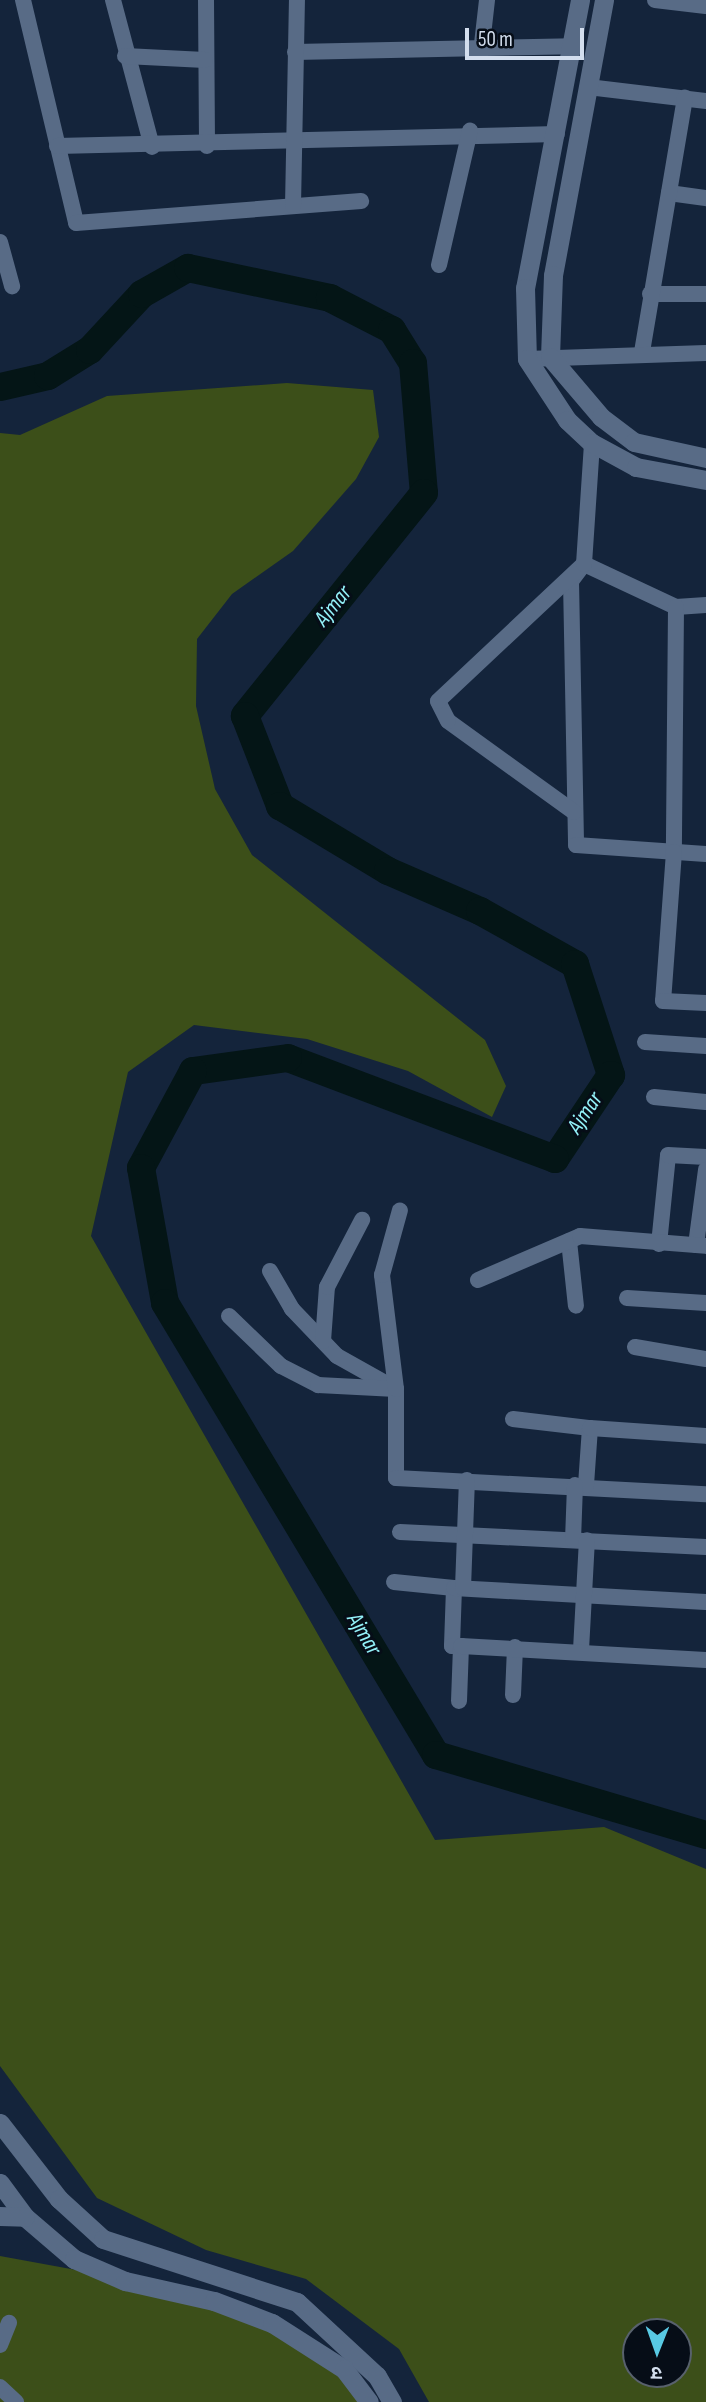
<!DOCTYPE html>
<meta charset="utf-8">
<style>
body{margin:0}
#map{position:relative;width:706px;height:2402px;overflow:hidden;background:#14243b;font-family:"Sofia Sans Condensed","Noto Sans Devanagari",sans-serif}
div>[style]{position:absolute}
.green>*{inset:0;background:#3c4f19}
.river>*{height:28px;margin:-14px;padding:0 14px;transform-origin:14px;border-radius:14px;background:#041516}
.minor>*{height:16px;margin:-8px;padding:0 8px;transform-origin:8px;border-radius:8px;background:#586b86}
.tertiary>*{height:19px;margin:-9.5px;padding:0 9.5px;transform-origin:9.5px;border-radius:9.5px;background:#586b86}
span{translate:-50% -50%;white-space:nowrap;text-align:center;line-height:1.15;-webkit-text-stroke:6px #060d17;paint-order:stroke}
.water-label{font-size:23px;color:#93f1f9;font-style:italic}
.north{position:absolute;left:622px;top:2318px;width:70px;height:70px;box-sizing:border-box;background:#060d17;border:2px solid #58616d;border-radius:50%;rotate:181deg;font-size:19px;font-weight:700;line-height:28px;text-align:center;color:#d3deee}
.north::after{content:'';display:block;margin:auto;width:24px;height:32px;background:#58c9e3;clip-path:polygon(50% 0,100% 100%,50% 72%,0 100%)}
.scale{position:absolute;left:465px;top:28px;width:119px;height:32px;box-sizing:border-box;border:4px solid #d3deee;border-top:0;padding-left:9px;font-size:21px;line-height:24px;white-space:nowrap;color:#d3deee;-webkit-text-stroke:5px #060d17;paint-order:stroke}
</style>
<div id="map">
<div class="green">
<div style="clip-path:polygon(evenodd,287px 383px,373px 390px,379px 437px,356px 479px,293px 551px,232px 594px,197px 639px,196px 706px,215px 789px,252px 855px,485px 1040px,506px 1086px,492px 1117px,408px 1071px,307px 1039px,194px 1025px,128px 1072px,91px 1236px,435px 1840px,604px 1827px,706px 1869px,706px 2402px,429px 2402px,399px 2349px,306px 2279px,206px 2250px,97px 2198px,0 2066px,0 433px,20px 435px,107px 396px,287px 383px,678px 2332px,678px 2374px,636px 2374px,636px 2332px,678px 2332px)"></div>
<div style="clip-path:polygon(0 2256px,169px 2287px,346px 2365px,365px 2402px,0 2402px)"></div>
</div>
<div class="river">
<div style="left:0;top:387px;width:49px;rotate:-12.9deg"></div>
<div style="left:48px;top:376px;width:49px;rotate:-31.8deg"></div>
<div style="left:90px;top:350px;width:76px;rotate:-47.1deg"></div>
<div style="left:142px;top:294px;width:53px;rotate:-29.5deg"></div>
<div style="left:188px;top:268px;width:145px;rotate:11.9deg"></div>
<div style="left:330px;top:298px;width:70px;rotate:27.3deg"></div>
<div style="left:392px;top:330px;width:39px;rotate:58deg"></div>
<div style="left:413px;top:363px;width:130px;rotate:85.2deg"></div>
<div style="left:424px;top:493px;width:286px;rotate:128.8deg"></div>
<div style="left:245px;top:716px;width:97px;rotate:68.7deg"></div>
<div style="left:280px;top:806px;width:126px;rotate:31deg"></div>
<div style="left:388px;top:871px;width:100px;rotate:23.5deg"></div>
<div style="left:480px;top:911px;width:109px;rotate:29.2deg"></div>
<div style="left:575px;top:964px;width:117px;rotate:72deg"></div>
<div style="left:611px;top:1075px;width:101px;rotate:123.7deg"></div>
<div style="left:555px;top:1159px;width:285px;rotate:-159.3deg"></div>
<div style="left:288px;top:1058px;width:96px;rotate:172.2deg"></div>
<div style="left:193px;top:1071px;width:110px;rotate:118.2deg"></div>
<div style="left:141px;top:1168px;width:137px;rotate:79.9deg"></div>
<div style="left:165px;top:1303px;width:527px;rotate:59.05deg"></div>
<div style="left:436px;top:1755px;width:282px;rotate:16.5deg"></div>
</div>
<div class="minor">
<div style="left:23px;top:0;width:229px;rotate:76.6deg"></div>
<div style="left:76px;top:223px;width:286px;rotate:-4.4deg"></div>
<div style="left:113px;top:0;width:152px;rotate:75.1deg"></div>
<div style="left:206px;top:0;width:146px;rotate:89.6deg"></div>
<div style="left:655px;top:0;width:51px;rotate:6.7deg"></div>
<div style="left:482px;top:44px;width:44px;rotate:-83.5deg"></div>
<div style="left:295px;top:52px;width:277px;rotate:-1.2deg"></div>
<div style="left:125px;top:56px;width:80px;rotate:2.9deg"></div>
<div style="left:588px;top:87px;width:119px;rotate:6.8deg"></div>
<div style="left:57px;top:146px;width:500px;rotate:-1.37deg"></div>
<div style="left:669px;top:193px;width:37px;rotate:8deg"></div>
<div style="left:293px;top:206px;width:206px;rotate:-88.9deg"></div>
<div style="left:0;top:242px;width:46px;rotate:74.7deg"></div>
<div style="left:439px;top:265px;width:138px;rotate:-77deg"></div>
<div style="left:650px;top:294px;width:56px"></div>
<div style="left:642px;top:352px;width:258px;rotate:-80.4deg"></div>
<div style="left:527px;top:359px;width:179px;rotate:-1.9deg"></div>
<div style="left:706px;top:605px;width:30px;rotate:176deg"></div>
<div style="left:676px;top:607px;width:102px;rotate:-154.9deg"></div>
<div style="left:584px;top:564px;width:21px;rotate:127deg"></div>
<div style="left:571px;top:581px;width:264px;rotate:88.9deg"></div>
<div style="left:576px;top:845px;width:130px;rotate:4deg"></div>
<div style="left:676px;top:607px;width:245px;rotate:90.5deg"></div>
<div style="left:674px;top:852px;width:149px;rotate:94.2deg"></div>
<div style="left:663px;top:1001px;width:43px;rotate:2.7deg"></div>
<div style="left:574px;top:812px;width:155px;rotate:-144.2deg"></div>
<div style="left:448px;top:721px;width:22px;rotate:-117deg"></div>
<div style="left:438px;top:701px;width:200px;rotate:-43.2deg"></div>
<div style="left:584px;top:564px;width:121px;rotate:-86.2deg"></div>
<div style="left:645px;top:1042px;width:61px;rotate:3.8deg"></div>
<div style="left:654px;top:1097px;width:52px;rotate:5.5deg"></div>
<div style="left:569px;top:1241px;width:65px;rotate:83.9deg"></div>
<div style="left:659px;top:1244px;width:89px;rotate:-84.2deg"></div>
<div style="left:668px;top:1155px;width:38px;rotate:3deg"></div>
<div style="left:696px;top:1245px;width:76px;rotate:-82.4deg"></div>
<div style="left:270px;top:1271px;width:44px;rotate:59.9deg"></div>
<div style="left:292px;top:1309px;width:65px;rotate:46.2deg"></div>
<div style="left:337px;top:1356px;width:65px;rotate:29.3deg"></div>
<div style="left:478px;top:1280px;width:111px;rotate:-23.3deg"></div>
<div style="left:580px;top:1236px;width:126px;rotate:4.5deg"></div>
<div style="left:627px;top:1298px;width:79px;rotate:3.6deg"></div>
<div style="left:229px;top:1316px;width:72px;rotate:43.9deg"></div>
<div style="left:281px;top:1366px;width:42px;rotate:27.2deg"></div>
<div style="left:318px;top:1385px;width:78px;rotate:2.9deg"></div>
<div style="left:396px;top:1389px;width:89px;rotate:90deg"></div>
<div style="left:396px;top:1478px;width:310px;rotate:3deg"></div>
<div style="left:323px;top:1341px;width:54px;rotate:-85.8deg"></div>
<div style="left:327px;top:1287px;width:76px;rotate:-62.4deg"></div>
<div style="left:635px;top:1347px;width:72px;rotate:9.6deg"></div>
<div style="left:396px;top:1389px;width:115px;rotate:-97deg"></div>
<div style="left:382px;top:1275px;width:67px;rotate:-74.5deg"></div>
<div style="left:513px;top:1419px;width:78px;rotate:6.7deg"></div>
<div style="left:586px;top:1485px;width:57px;rotate:-86deg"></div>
<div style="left:590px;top:1428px;width:116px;rotate:3.9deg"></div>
<div style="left:400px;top:1532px;width:306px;rotate:2.8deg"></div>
<div style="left:573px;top:1540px;width:55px;rotate:-87.9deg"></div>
<div style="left:394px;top:1582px;width:60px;rotate:5.7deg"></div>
<div style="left:454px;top:1588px;width:58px;rotate:92deg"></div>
<div style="left:452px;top:1646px;width:9px"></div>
<div style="left:454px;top:1588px;width:252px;rotate:3.2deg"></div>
<div style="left:463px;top:1588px;width:108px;rotate:-87.9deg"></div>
<div style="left:581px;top:1650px;width:110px;rotate:-86.9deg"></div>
<div style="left:513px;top:1695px;width:48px;rotate:-87.6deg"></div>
<div style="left:459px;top:1701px;width:55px;rotate:-87.9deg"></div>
<div style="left:461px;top:1646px;width:245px;rotate:3.3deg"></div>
<div style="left:0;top:2345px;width:24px;rotate:-68deg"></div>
<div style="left:0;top:2387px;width:22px;rotate:43deg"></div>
</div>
<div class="tertiary">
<div style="left:580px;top:0;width:293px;rotate:100.8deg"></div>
<div style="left:525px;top:288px;width:71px;rotate:88.4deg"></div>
<div style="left:527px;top:359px;width:73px;rotate:56.7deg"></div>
<div style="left:567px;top:420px;width:34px;rotate:43deg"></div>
<div style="left:592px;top:443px;width:50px;rotate:28.6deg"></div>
<div style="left:636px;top:467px;width:71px;rotate:10.5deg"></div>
<div style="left:604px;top:0;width:280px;rotate:100.5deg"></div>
<div style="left:553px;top:275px;width:82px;rotate:92.1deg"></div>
<div style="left:550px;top:357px;width:79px;rotate:49.6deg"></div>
<div style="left:601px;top:417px;width:41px;rotate:37.1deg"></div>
<div style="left:634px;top:442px;width:74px;rotate:12.5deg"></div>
<div style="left:0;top:2123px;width:96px;rotate:52.2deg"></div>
<div style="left:59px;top:2199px;width:59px;rotate:42.3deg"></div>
<div style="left:103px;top:2239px;width:204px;rotate:18deg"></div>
<div style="left:297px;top:2302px;width:109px;rotate:42.8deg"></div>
<div style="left:377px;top:2376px;width:30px;rotate:60deg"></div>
<div style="left:0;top:2183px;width:42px;rotate:53.7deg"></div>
<div style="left:25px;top:2217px;width:65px;rotate:40.6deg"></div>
<div style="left:74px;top:2259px;width:56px;rotate:23.3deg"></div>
<div style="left:125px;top:2281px;width:91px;rotate:12.7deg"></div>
<div style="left:214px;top:2301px;width:62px;rotate:20.8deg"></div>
<div style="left:272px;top:2323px;width:85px;rotate:32.6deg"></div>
<div style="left:344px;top:2369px;width:41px;rotate:52.9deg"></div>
<div style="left:0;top:2216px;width:25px;rotate:2deg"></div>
</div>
<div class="water-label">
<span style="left:333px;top:606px;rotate:-51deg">Ajmar</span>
<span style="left:585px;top:1113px;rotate:-56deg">Ajmar</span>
<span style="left:364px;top:1634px;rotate:59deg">Ajmar</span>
</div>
<div class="north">उ</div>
<div class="scale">50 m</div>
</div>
